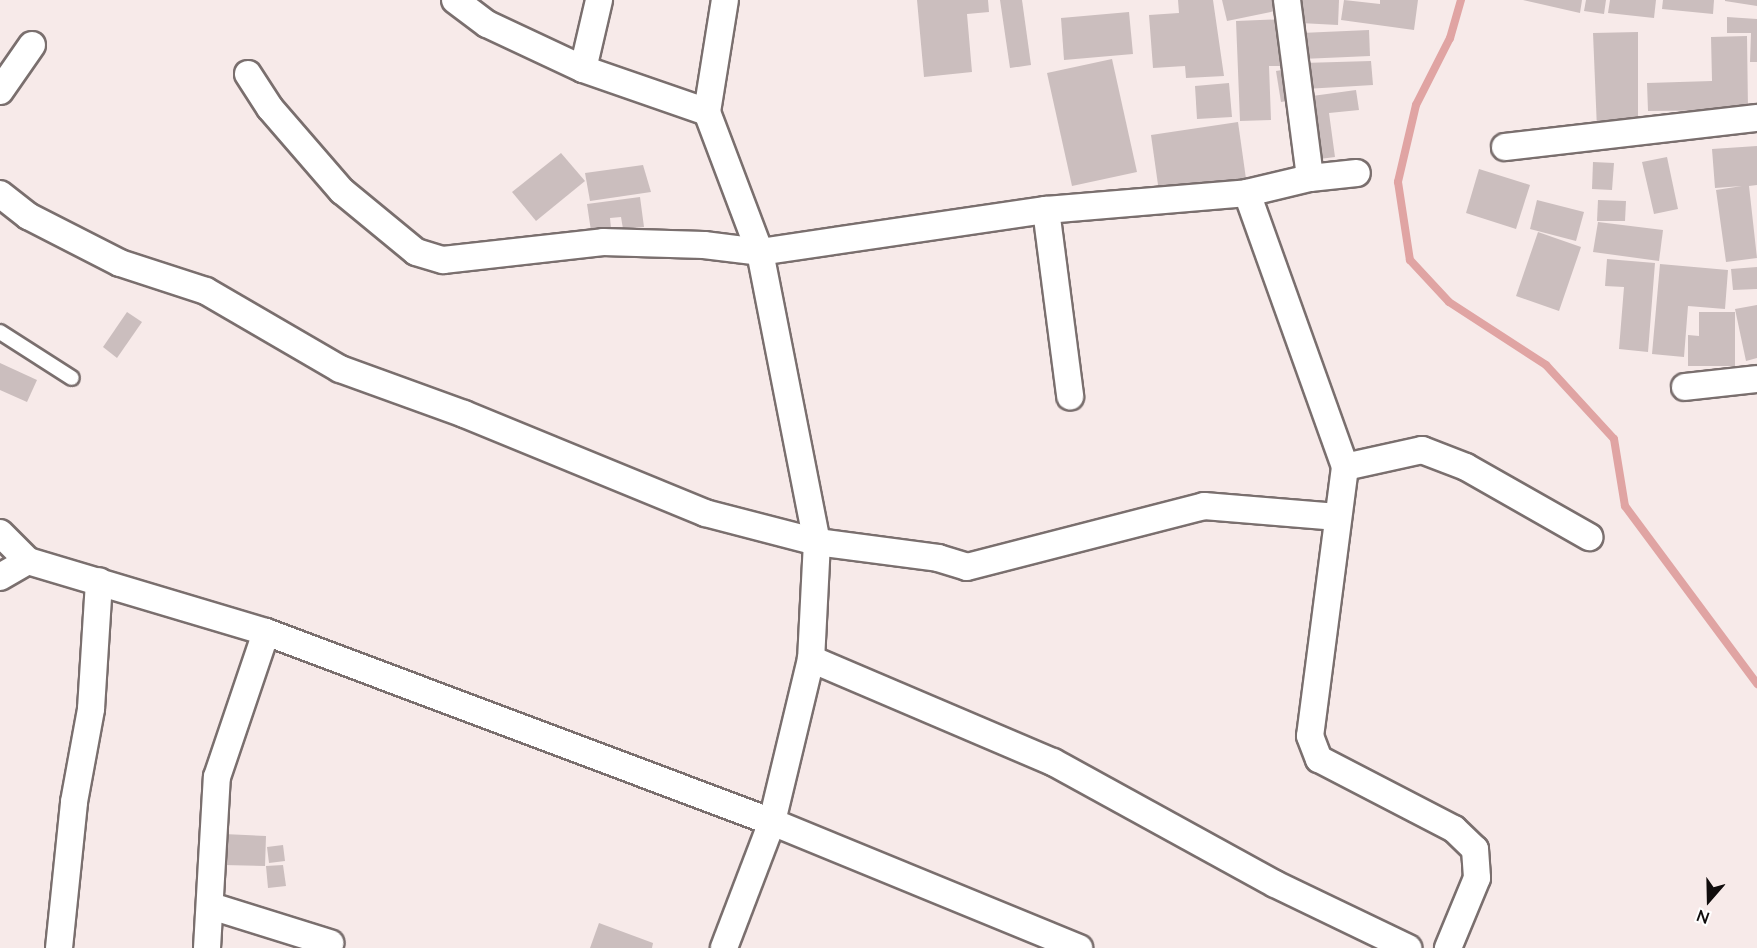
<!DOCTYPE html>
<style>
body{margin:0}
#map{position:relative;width:1757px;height:948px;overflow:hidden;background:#f7eae9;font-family:Lato,sans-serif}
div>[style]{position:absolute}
.stream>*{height:8px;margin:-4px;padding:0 4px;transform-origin:4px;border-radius:4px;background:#e0a4a3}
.building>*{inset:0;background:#cbbebe}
.roads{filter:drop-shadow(2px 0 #7a6f6e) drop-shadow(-2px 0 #7a6f6e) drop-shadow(0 2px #7a6f6e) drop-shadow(0 -2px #7a6f6e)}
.lane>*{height:14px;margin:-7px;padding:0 7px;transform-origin:7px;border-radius:7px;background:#fff}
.street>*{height:26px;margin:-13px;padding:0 13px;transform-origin:13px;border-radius:13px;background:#fff}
span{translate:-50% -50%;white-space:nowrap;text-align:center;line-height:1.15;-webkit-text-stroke:4.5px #fff;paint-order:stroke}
.north{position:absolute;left:1679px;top:870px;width:60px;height:60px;-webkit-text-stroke:4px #fff;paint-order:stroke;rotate:200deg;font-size:16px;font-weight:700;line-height:24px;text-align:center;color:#100c0c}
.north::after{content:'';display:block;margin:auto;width:21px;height:27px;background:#100c0c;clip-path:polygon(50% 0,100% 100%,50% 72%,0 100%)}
</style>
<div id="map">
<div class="stream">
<div style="left:1461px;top:0;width:40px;rotate:106deg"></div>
<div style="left:1450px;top:38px;width:75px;rotate:116.9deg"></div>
<div style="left:1416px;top:105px;width:79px;rotate:103.2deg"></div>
<div style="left:1398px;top:182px;width:79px;rotate:81.3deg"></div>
<div style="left:1410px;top:260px;width:57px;rotate:47.1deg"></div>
<div style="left:1449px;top:302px;width:116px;rotate:33deg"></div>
<div style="left:1546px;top:365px;width:100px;rotate:47.4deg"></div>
<div style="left:1614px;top:439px;width:68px;rotate:80.7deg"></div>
<div style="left:1625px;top:506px;width:222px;rotate:53.4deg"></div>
</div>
<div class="building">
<div style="clip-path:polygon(917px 0,988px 0,989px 12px,967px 14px,972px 72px,924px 77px)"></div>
<div style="clip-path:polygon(1000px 0,1022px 0,1031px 65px,1010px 68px)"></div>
<div style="clip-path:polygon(1178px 0,1213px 0,1224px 76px,1186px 78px,1185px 66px,1153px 68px,1149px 15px,1179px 13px)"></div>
<div style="clip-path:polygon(1222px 0,1283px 0,1285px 9px,1227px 21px)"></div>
<div style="clip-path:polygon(1301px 0,1339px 0,1338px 25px,1300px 23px)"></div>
<div style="clip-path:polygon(1344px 0,1380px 4px,1380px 0,1418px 0,1414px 30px,1341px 20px)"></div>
<div style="clip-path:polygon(1523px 0,1582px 0,1580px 13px)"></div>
<div style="clip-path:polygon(1586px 0,1606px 0,1604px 14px,1584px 11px)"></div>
<div style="clip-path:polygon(1610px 0,1656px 0,1654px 18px,1608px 13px)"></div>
<div style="clip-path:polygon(1663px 0,1714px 0,1713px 14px,1662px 9px)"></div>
<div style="clip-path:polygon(1725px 0,1757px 0,1757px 6px,1725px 1px)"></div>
<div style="clip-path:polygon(1129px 12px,1133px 54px,1064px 60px,1061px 18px)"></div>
<div style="clip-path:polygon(1727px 17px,1757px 19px,1757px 62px,1750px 62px,1751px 33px,1727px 33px)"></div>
<div style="clip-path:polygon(1286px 19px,1287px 66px,1269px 66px,1271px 120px,1240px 121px,1236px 21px)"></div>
<div style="clip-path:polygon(1369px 30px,1370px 56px,1302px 59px,1301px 33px)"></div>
<div style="clip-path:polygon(1638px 32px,1638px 127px,1597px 129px,1593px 33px)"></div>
<div style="clip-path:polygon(1747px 36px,1748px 110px,1648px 111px,1647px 83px,1712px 81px,1711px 37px)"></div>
<div style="clip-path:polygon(1112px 59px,1137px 172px,1072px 186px,1047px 73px)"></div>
<div style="clip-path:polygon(1371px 61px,1373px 85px,1305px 89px,1303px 63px)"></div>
<div style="clip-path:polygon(1294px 68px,1300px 99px,1281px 102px,1276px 71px)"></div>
<div style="clip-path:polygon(1229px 83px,1232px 117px,1197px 119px,1195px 86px)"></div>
<div style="clip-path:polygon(1356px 90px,1359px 110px,1329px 113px,1335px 157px,1312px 160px,1305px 97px)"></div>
<div style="clip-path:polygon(1238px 122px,1247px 186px,1159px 192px,1151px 135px)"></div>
<div style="clip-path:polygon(1757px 146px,1757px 185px,1749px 186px,1757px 258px,1726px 262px,1716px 190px,1742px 186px,1715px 188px,1712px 149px)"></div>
<div style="clip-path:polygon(561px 153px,585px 181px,536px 221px,512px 192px)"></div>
<div style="clip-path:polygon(1667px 157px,1678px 209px,1654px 214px,1642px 162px)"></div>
<div style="clip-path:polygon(1593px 162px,1614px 163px,1612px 190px,1592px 189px)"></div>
<div style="clip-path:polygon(643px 165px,651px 192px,590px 201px,585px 173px)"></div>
<div style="clip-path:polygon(1479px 169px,1530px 185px,1516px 229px,1466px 213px)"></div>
<div style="clip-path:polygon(640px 197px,644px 227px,623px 229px,621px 217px,610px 218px,611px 228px,591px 231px,587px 204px)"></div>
<div style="clip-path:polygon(1537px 200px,1584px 212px,1576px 241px,1530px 229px)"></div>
<div style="clip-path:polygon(1598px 200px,1626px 201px,1625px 221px,1597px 221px)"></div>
<div style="clip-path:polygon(1598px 222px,1663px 230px,1659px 261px,1593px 252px)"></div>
<div style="clip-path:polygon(1538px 232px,1581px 247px,1559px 311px,1516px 296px)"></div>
<div style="clip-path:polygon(1607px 259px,1655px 263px,1648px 352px,1619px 349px,1624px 287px,1605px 286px)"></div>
<div style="clip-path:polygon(1660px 264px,1728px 270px,1725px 309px,1688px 306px,1684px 357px,1652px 354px)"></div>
<div style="clip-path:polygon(1757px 267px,1757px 289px,1733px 290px,1731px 269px)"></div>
<div style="clip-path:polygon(1757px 305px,1757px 358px,1746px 361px,1735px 309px)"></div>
<div style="clip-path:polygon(127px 312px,142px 322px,117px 358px,103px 347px)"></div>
<div style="clip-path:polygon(1699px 312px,1735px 312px,1735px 366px,1688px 366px,1688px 335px,1699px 336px)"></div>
<div style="clip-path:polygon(0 363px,37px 380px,27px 402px,0 390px)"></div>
<div style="clip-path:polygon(224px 834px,266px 836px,265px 866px,223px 865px)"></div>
<div style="clip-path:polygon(283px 845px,285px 861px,269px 863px,267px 847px)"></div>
<div style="clip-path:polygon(283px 865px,286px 886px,268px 888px,266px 866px)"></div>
<div style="clip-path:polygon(599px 923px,653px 943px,652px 948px,590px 948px)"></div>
</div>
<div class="roads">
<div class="lane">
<div style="left:0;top:332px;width:85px;rotate:32.6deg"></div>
</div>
<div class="street">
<div style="left:455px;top:0;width:40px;rotate:37deg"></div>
<div style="left:487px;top:24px;width:106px;rotate:25.1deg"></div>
<div style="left:583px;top:69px;width:131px;rotate:19.1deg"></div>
<div style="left:707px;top:112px;width:150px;rotate:69.3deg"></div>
<div style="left:760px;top:252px;width:296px;rotate:78.9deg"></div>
<div style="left:817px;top:542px;width:117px;rotate:92.9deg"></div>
<div style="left:811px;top:659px;width:168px;rotate:103.5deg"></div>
<div style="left:772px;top:822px;width:332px;rotate:22.3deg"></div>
<div style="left:1287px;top:0;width:179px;rotate:82.6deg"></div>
<div style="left:583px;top:69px;width:71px;rotate:-76.9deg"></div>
<div style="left:248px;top:74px;width:40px;rotate:57.1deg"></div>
<div style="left:270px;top:108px;width:110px;rotate:49.1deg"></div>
<div style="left:342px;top:191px;width:96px;rotate:39.5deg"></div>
<div style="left:416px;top:252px;width:28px;rotate:17deg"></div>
<div style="left:443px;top:260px;width:161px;rotate:-6.4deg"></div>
<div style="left:603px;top:242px;width:101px;rotate:1.7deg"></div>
<div style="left:704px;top:245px;width:56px;rotate:7.1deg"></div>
<div style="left:760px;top:252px;width:289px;rotate:-8.4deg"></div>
<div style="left:1046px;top:210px;width:202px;rotate:-4.8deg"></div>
<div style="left:1247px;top:193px;width:65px;rotate:-13.4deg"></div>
<div style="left:1310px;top:178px;width:47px;rotate:-6.1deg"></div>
<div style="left:0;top:91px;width:56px;rotate:-55.2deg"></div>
<div style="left:707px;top:112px;width:113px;rotate:-80.9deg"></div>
<div style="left:1505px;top:147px;width:254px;rotate:-6.6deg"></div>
<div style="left:1247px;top:193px;width:291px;rotate:70.3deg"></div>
<div style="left:1345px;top:467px;width:271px;rotate:97.4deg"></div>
<div style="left:1310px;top:736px;width:25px;rotate:69deg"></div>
<div style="left:1319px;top:759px;width:152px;rotate:27.4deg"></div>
<div style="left:1454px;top:829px;width:29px;rotate:44deg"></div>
<div style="left:1475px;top:849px;width:29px;rotate:86deg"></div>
<div style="left:1477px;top:878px;width:76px;rotate:112.5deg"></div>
<div style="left:0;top:194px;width:36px;rotate:38deg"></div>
<div style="left:28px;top:216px;width:103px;rotate:27.1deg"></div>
<div style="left:120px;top:263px;width:90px;rotate:18deg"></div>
<div style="left:206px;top:291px;width:155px;rotate:30.2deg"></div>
<div style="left:340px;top:369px;width:132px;rotate:19.9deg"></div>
<div style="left:464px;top:414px;width:261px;rotate:22.3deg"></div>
<div style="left:705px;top:513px;width:116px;rotate:14.5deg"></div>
<div style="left:817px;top:542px;width:122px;rotate:7.5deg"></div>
<div style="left:938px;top:558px;width:30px;rotate:17deg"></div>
<div style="left:967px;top:567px;width:245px;rotate:-14.4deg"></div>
<div style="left:1204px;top:506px;width:134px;rotate:4.7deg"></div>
<div style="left:1046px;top:210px;width:188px;rotate:82.6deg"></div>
<div style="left:1685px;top:387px;width:72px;rotate:-6.3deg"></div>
<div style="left:1345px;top:467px;width:79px;rotate:-12.4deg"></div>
<div style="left:1422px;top:450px;width:47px;rotate:21.1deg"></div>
<div style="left:1466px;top:467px;width:142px;rotate:29.6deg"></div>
<div style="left:0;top:533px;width:40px;rotate:45deg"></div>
<div style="left:28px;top:561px;width:248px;rotate:16.6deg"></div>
<div style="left:266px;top:632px;width:540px;rotate:20.58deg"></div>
<div style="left:772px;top:822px;width:135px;rotate:110.9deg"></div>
<div style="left:0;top:577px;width:32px;rotate:-30deg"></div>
<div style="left:811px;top:659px;width:263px;rotate:23.1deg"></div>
<div style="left:1053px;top:762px;width:253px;rotate:28.8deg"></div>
<div style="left:1275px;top:884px;width:148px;rotate:25.7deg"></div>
<div style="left:211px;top:906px;width:125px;rotate:17.3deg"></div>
<div style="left:59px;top:948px;width:147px;rotate:-84.1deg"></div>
<div style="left:74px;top:802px;width:95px;rotate:-79.6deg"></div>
<div style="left:91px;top:709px;width:128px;rotate:-86.4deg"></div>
<div style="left:207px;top:948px;width:171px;rotate:-86.7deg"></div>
<div style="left:217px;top:777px;width:153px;rotate:-71.3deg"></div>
</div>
</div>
<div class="north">N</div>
</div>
